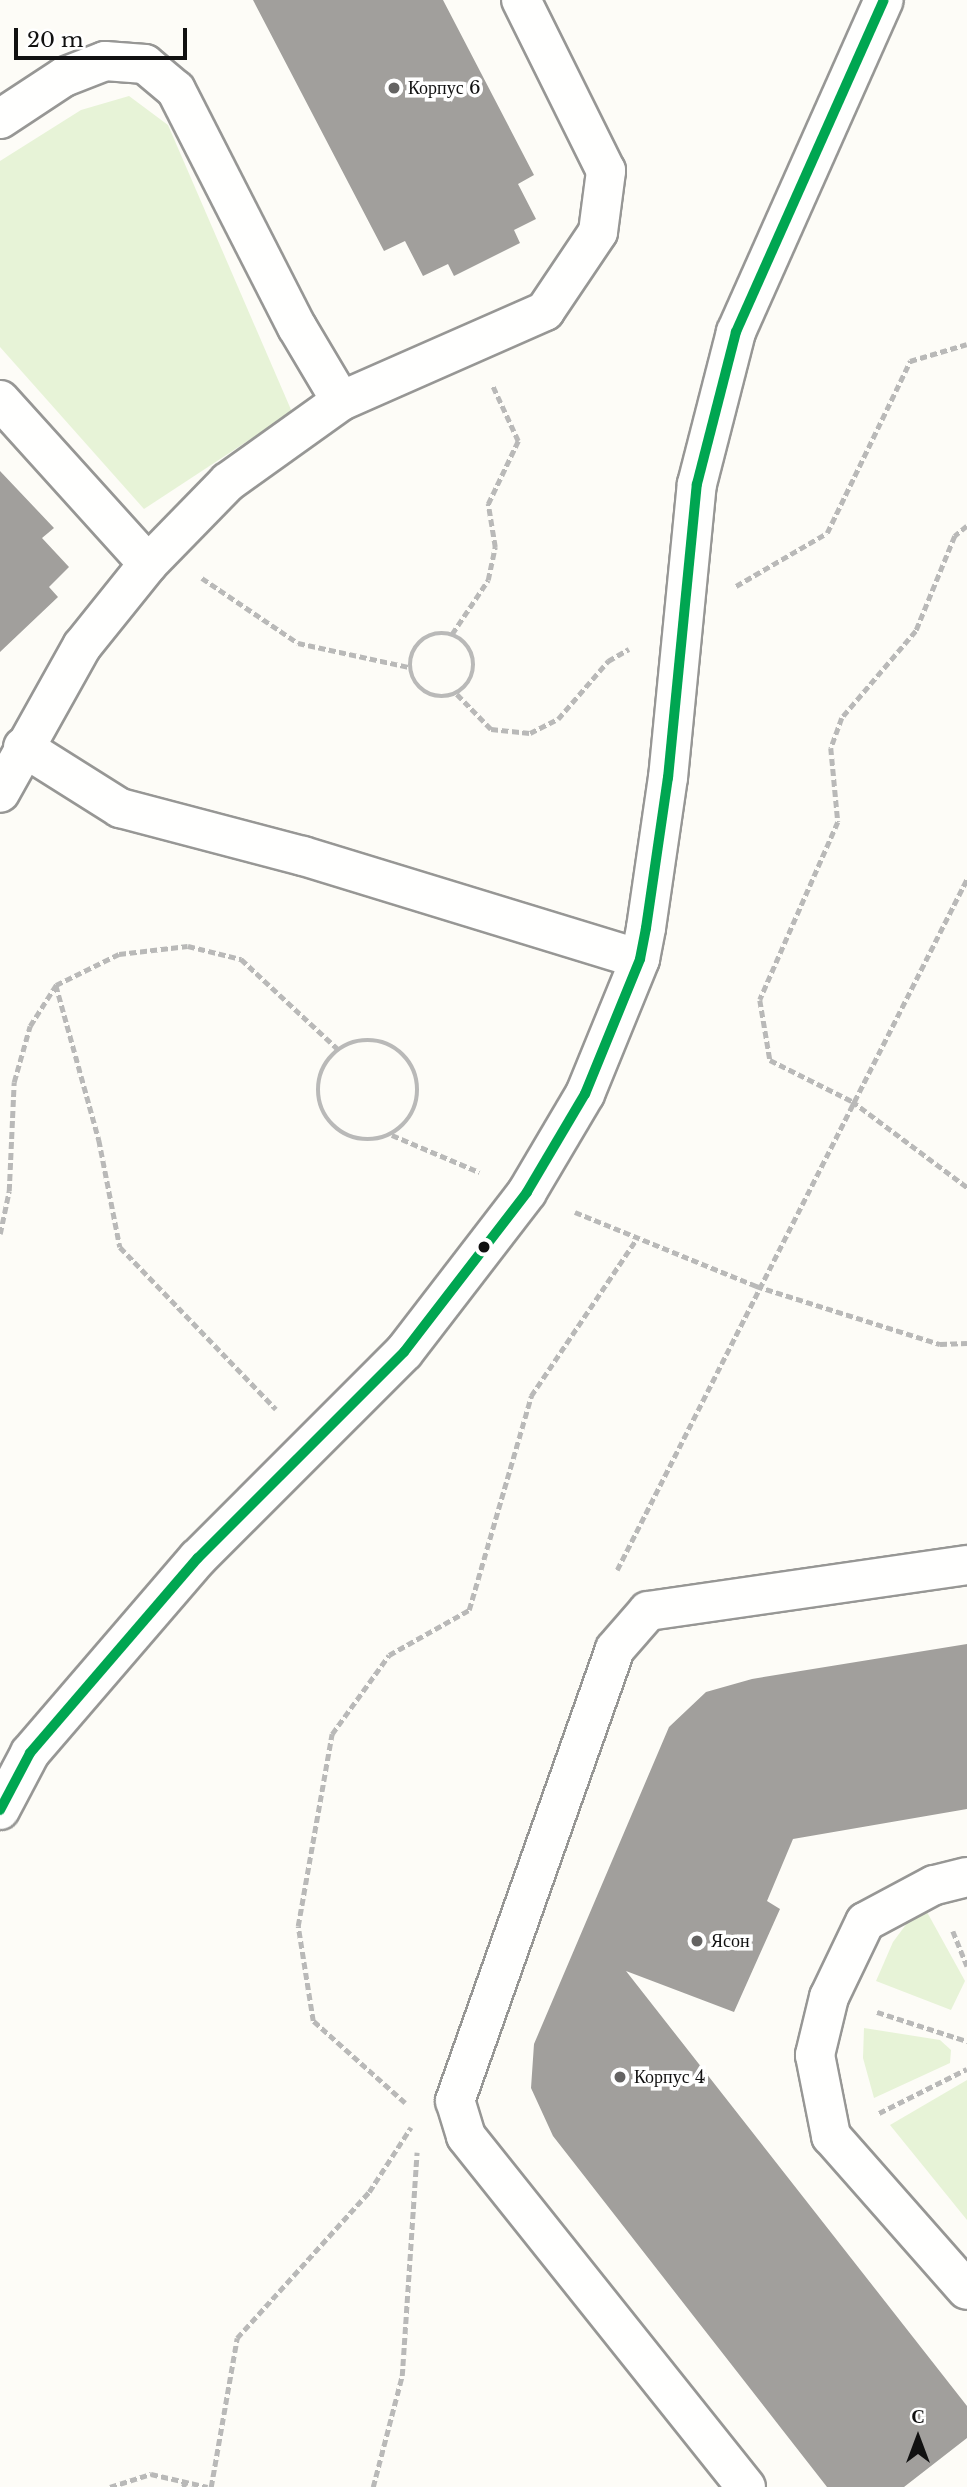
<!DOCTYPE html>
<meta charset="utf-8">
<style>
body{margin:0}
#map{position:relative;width:967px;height:2487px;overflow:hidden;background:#fdfcf7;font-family:"Libre Baskerville",serif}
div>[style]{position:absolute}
.green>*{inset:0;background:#e7f3d7}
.building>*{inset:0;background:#a19f9c}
.path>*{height:4.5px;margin-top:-2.25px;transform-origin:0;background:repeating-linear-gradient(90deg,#b9b9b8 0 7px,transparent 0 10.5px)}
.path>.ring{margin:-2.25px;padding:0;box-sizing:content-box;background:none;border:4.5px solid #b9b9b8;border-radius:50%}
.roads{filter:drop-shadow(2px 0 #979795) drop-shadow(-2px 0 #979795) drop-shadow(0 2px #979795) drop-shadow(0 -2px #979795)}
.minor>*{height:38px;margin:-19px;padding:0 19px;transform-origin:19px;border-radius:19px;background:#fffffe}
.bus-1>*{height:10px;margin:-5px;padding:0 5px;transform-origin:5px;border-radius:5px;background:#00a651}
.dots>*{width:19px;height:19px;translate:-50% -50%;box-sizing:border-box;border:4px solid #fff;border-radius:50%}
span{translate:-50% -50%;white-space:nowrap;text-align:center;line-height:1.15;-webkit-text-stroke:7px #fff;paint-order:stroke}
.poi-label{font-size:18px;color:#111}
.left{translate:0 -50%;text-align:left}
.north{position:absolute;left:883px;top:2403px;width:70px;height:70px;-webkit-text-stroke:5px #fff;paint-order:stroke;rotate:0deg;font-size:19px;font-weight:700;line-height:28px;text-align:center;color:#111}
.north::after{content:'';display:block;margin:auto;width:24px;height:32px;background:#111;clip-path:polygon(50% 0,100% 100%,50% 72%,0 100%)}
.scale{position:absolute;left:14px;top:28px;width:173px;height:32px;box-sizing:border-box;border:4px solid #111;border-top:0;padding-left:9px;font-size:21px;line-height:24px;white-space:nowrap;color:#111;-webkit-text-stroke:5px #fff;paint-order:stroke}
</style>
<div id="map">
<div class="green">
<div style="clip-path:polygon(129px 96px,168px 125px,292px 412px,144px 509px,0 347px,0 161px,81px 110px)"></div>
<div style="clip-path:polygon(922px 1903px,965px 1981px,951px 2010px,876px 1981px,893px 1942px)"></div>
<div style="clip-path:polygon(864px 2028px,940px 2040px,951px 2050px,950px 2063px,874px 2098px,863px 2058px)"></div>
<div style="clip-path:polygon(967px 2080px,967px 2220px,890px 2125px)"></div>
</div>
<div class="building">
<div style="clip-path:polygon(253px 0,443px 0,534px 175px,518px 184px,536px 219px,514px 230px,520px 243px,454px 276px,448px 264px,423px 276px,405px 241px,384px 251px)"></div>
<div style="clip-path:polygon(0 471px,54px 528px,42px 538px,69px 567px,49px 587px,58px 597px,0 652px)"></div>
<div style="clip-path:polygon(967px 1644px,967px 1809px,793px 1839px,767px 1901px,780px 1909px,734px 2012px,626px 1971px,967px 2406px,967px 2438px,904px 2487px,827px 2487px,553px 2136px,531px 2088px,534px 2044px,669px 1727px,706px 1692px,752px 1679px)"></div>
</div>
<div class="path">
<div style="left:967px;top:526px;width:16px;rotate:140deg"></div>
<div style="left:955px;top:536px;width:103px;rotate:112.3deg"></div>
<div style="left:916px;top:631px;width:114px;rotate:130.4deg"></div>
<div style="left:842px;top:718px;width:32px;rotate:110deg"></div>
<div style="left:831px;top:748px;width:74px;rotate:84.6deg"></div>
<div style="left:838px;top:822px;width:194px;rotate:113.7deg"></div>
<div style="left:760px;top:1000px;width:61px;rotate:80.5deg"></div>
<div style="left:770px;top:1060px;width:92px;rotate:26.6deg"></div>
<div style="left:852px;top:1101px;width:144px;rotate:36.8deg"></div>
<div style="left:202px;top:578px;width:116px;rotate:34.1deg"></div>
<div style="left:298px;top:643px;width:114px;rotate:12.2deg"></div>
<div style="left:736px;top:586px;width:105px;rotate:-30.2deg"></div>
<div style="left:827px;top:533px;width:191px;rotate:-64.2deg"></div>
<div style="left:910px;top:361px;width:59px;rotate:-16.6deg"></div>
<div class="ring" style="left:410px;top:633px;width:59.5px;height:59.5px"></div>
<div style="left:452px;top:634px;width:65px;rotate:-56.3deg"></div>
<div style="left:488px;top:580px;width:34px;rotate:-78deg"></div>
<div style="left:495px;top:547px;width:44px;rotate:-99.2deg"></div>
<div style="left:488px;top:504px;width:70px;rotate:-64.5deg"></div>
<div style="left:518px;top:441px;width:60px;rotate:-114.8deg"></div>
<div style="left:457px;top:694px;width:49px;rotate:45.8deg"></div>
<div style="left:491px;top:729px;width:39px;rotate:6deg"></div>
<div style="left:530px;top:733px;width:31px;rotate:-27deg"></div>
<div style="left:558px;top:719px;width:77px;rotate:-49.2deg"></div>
<div style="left:608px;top:661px;width:24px;rotate:-30deg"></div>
<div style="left:56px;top:985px;width:161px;rotate:74.5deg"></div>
<div style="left:99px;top:1140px;width:109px;rotate:78.9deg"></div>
<div style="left:120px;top:1247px;width:225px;rotate:46.1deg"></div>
<div class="ring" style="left:318px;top:1040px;width:95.5px;height:95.5px"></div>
<div style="left:392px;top:1135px;width:95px;rotate:23deg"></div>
<div style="left:575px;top:1212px;width:196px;rotate:22.2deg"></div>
<div style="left:756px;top:1286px;width:193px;rotate:17.5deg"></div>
<div style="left:940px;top:1344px;width:27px;rotate:-2deg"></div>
<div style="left:0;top:1234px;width:44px;rotate:-78.2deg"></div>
<div style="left:9px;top:1191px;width:109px;rotate:-87.4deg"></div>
<div style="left:14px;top:1082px;width:58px;rotate:-74.1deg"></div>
<div style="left:30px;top:1026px;width:49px;rotate:-57.6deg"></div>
<div style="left:56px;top:985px;width:70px;rotate:-26.2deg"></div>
<div style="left:119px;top:954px;width:69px;rotate:-6.6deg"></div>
<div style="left:188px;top:946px;width:55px;rotate:13.8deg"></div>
<div style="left:241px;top:959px;width:134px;rotate:42.9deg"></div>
<div style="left:617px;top:1570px;width:775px;rotate:-63.14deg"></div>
<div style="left:953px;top:1931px;width:38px;rotate:68deg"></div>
<div style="left:877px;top:2012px;width:95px;rotate:17.9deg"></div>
<div style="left:405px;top:2103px;width:123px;rotate:-138.3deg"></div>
<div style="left:313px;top:2021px;width:96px;rotate:-99deg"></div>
<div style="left:298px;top:1926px;width:195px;rotate:-80deg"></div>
<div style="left:332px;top:1734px;width:97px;rotate:-54.2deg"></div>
<div style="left:389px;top:1655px;width:92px;rotate:-29.4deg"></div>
<div style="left:469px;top:1610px;width:223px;rotate:-73.8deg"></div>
<div style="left:531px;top:1396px;width:190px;rotate:-56.1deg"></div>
<div style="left:879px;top:2113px;width:98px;rotate:-26.6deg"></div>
<div style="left:110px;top:2487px;width:43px;rotate:-17.6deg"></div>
<div style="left:151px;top:2474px;width:58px;rotate:12.8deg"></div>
<div style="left:183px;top:2487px;width:9px;rotate:-63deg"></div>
<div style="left:211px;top:2487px;width:151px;rotate:-80.1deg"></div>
<div style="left:237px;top:2338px;width:197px;rotate:-47.9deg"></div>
<div style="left:369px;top:2192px;width:77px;rotate:-57.1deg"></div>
<div style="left:373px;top:2487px;width:115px;rotate:-75.4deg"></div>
<div style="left:402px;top:2376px;width:224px;rotate:-86.2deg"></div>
</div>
<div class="roads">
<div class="minor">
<div style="left:0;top:119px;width:77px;rotate:-33.3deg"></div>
<div style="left:64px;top:77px;width:44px;rotate:-21.3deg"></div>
<div style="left:105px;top:61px;width:40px;rotate:4.3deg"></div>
<div style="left:145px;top:64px;width:40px;rotate:40deg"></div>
<div style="left:176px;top:90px;width:266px;rotate:63deg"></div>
<div style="left:297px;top:327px;width:86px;rotate:59.3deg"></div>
<div style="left:341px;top:401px;width:223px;rotate:-23.8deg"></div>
<div style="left:545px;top:311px;width:95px;rotate:-56.1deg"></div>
<div style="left:598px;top:232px;width:62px;rotate:-82.5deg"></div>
<div style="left:606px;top:171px;width:191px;rotate:-116.4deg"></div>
<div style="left:0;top:400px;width:221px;rotate:47.9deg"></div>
<div style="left:148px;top:564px;width:105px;rotate:128.8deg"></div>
<div style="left:82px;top:646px;width:168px;rotate:119.2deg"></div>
<div style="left:148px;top:564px;width:115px;rotate:-45.7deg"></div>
<div style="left:228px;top:482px;width:139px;rotate:-35.6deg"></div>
<div style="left:23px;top:747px;width:115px;rotate:32.2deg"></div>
<div style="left:120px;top:808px;width:189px;rotate:14.7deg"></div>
<div style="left:303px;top:856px;width:352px;rotate:17deg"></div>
<div style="left:0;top:1810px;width:64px;rotate:-62.2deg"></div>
<div style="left:30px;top:1753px;width:257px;rotate:-49.3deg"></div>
<div style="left:198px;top:1558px;width:291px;rotate:-45deg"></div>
<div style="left:404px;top:1352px;width:202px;rotate:-52.4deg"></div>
<div style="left:527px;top:1192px;width:114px;rotate:-59.4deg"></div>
<div style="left:585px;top:1094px;width:146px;rotate:-67.8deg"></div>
<div style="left:640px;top:959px;width:32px;rotate:-79deg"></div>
<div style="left:646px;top:928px;width:152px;rotate:-81.7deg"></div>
<div style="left:668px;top:778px;width:295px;rotate:-84.4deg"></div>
<div style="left:697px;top:484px;width:157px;rotate:-75.6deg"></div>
<div style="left:736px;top:332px;width:363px;rotate:-66deg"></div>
<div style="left:967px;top:1877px;width:34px;rotate:166deg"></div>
<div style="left:934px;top:1885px;width:78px;rotate:151.8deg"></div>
<div style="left:865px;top:1922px;width:83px;rotate:115.6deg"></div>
<div style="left:829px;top:1997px;width:60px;rotate:103.6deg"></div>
<div style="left:815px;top:2055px;width:83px;rotate:78.8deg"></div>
<div style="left:831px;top:2136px;width:205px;rotate:48.6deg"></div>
<div style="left:746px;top:2487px;width:449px;rotate:-128.6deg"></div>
<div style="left:466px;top:2136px;width:37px;rotate:-107deg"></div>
<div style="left:455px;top:2101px;width:479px;rotate:-70.5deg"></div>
<div style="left:615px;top:1649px;width:50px;rotate:-49deg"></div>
<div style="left:648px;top:1611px;width:322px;rotate:-8.2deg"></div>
</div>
</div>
<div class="bus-1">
<div style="left:0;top:1810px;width:64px;rotate:-62.2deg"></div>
<div style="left:30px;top:1753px;width:257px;rotate:-49.3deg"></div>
<div style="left:198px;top:1558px;width:291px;rotate:-45deg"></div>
<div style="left:404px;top:1352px;width:202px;rotate:-52.4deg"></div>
<div style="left:527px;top:1192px;width:114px;rotate:-59.4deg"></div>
<div style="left:585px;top:1094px;width:146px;rotate:-67.8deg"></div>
<div style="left:640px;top:959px;width:32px;rotate:-79deg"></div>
<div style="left:646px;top:928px;width:152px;rotate:-81.7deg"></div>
<div style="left:668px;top:778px;width:295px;rotate:-84.4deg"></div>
<div style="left:697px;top:484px;width:157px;rotate:-75.6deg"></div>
<div style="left:736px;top:332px;width:363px;rotate:-66deg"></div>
</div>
<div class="dots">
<div style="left:394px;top:88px;background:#646362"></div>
<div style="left:484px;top:1247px;background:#111"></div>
<div style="left:697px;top:1941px;background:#646362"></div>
<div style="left:620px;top:2077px;background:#646362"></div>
</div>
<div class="poi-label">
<span class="left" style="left:408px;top:88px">Корпус 6</span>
<span class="left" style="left:711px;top:1941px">Ясон</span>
<span class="left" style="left:634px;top:2077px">Корпус 4</span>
</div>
<div class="north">С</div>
<div class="scale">20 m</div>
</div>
